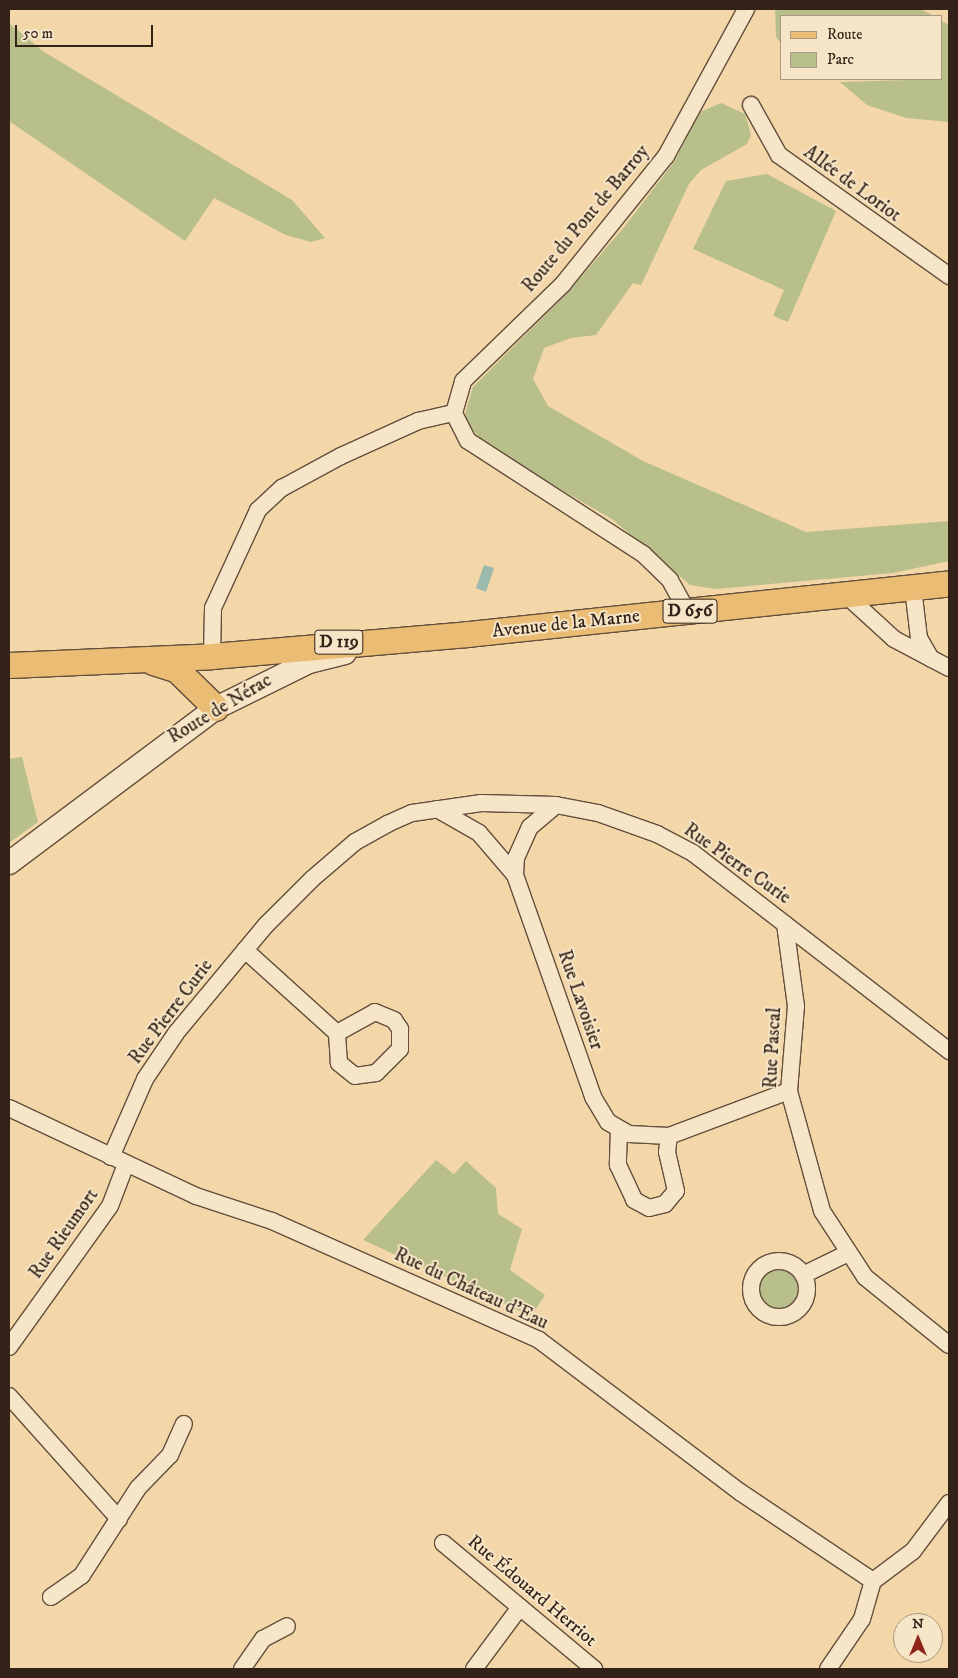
<!DOCTYPE html>
<meta charset="utf-8">
<style>
body{margin:0}
#map{position:relative;width:958px;height:1678px;overflow:hidden;background:#f3d7a9;font-family:"IM FELL DW Pica",serif}
div>[style]{position:absolute}
.green>*{inset:0;background:#b9bf8a}
.round{border-radius:50%}
.water>*{inset:0;background:#9bb9ad}
.roads{filter:drop-shadow(1px 0 #624f3c) drop-shadow(-1px 0 #624f3c) drop-shadow(0 1px #624f3c) drop-shadow(0 -1px #624f3c)}
.minor>*{height:16px;margin:-8px;padding:0 8px;transform-origin:8px;border-radius:8px;background:#f7e5c7}
.minor>.ring{margin:-8px;padding:0;box-sizing:content-box;background:none;border:16px solid #f7e5c7;border-radius:50%}
.secondary>*{height:22px;margin:-11px;padding:0 11px;transform-origin:11px;border-radius:11px;background:#f7e5c7}
.primary>*{height:25px;margin:-12.5px;padding:0 12.5px;transform-origin:12.5px;border-radius:12.5px;background:#eabc74}
span{translate:-50% -50%;white-space:nowrap;text-align:center;line-height:1.15;-webkit-text-stroke:4px #f7e5c7;paint-order:stroke}
.shield-label span{padding:1px 4px;background:#f7e5c7;border:1px solid;border-radius:4px;-webkit-text-stroke-width:0}
.shield-label{font-size:18px;color:#322218;font-weight:700}
.street-label{font-size:19px;color:#322218}
.frame{position:absolute;inset:0;border:10px solid #322218;pointer-events:none}
.legend{position:absolute;left:780px;top:15px;width:162px;height:65px;box-sizing:border-box;background:#f7e5c7;border:1px solid #a89781;margin:0;padding:6px 9px;list-style:none;font-size:15px;color:#322218}
.legend li{display:flex;align-items:center;gap:10px;height:25px}
.legend b{width:25px;border:1px solid #a89781}
.north{position:absolute;left:893px;top:1613px;width:50px;height:50px;box-sizing:border-box;background:#f7e5c7;border:1px solid #a89781;border-radius:50%;rotate:0deg;font-size:14px;font-weight:700;line-height:20px;text-align:center;color:#322218}
.north::after{content:'';display:block;margin:auto;width:18px;height:22px;background:#8f2418;clip-path:polygon(50% 0,100% 100%,50% 72%,0 100%)}
.scale{position:absolute;left:15px;top:25px;width:138px;height:22px;box-sizing:border-box;border:2px solid #322218;border-top:0;padding-left:6px;font-size:15px;line-height:18px;white-space:nowrap;color:#322218;-webkit-text-stroke:4px #f7e5c7;paint-order:stroke}
</style>
<div id="map">
<div class="green">
<div style="clip-path:polygon(775px 9px,920px 9px,934px 16px,782px 16px,782px 45px,776px 37px)"></div>
<div style="clip-path:polygon(942px 21px,949px 25px,949px 122px,906px 118px,867px 105px,840px 82px,942px 79px)"></div>
<div style="clip-path:polygon(9px 23px,44px 52px,292px 200px,325px 238px,311px 242px,286px 235px,214px 198px,185px 241px,9px 121px)"></div>
<div style="clip-path:polygon(721px 103px,745px 114px,751px 135px,747px 144px,701px 170px,689px 184px,641px 285px,633px 283px,596px 335px,571px 338px,544px 348px,533px 379px,548px 406px,643px 461px,806px 532px,949px 521px,949px 561px,893px 573px,716px 589px,690px 585px,612px 519px,490px 449px,469px 426px,465px 414px,473px 387px,569px 291px,625px 226px,674px 162px,700px 112px)"></div>
<div style="clip-path:polygon(767px 174px,836px 211px,788px 322px,773px 316px,784px 290px,693px 249px,726px 181px)"></div>
<div style="clip-path:polygon(22px 757px,38px 822px,9px 843px,9px 759px)"></div>
<div style="clip-path:polygon(436px 1160px,454px 1174px,466px 1161px,496px 1188px,498px 1214px,522px 1229px,510px 1270px,545px 1295px,531px 1316px,363px 1240px)"></div>
<div class="round" style="left:755px;top:1266px;width:46px;height:46px"></div>
</div>
<div class="water">
<div style="clip-path:polygon(484px 565px,494px 568px,486px 592px,476px 588px)"></div>
</div>
<div class="roads">
<div class="minor">
<div style="left:751px;top:105px;width:57px;rotate:60.8deg"></div>
<div style="left:779px;top:155px;width:209px;rotate:35.4deg"></div>
<div style="left:913px;top:588px;width:50px;rotate:83.2deg"></div>
<div style="left:919px;top:638px;width:24px;rotate:60deg"></div>
<div style="left:846px;top:595px;width:65px;rotate:42.5deg"></div>
<div style="left:894px;top:639px;width:62px;rotate:27.8deg"></div>
<div style="left:687px;top:611px;width:35px;rotate:-119deg"></div>
<div style="left:670px;top:580px;width:37px;rotate:-136deg"></div>
<div style="left:643px;top:554px;width:208px;rotate:-147.1deg"></div>
<div style="left:468px;top:441px;width:31px;rotate:-117deg"></div>
<div style="left:454px;top:413px;width:33px;rotate:-74deg"></div>
<div style="left:463px;top:381px;width:139px;rotate:-44.1deg"></div>
<div style="left:563px;top:284px;width:164px;rotate:-51.2deg"></div>
<div style="left:666px;top:156px;width:167px;rotate:-61.4deg"></div>
<div style="left:212px;top:656px;width:48px;rotate:-88.8deg"></div>
<div style="left:213px;top:608px;width:108px;rotate:-65.3deg"></div>
<div style="left:258px;top:510px;width:33px;rotate:-43deg"></div>
<div style="left:282px;top:488px;width:67px;rotate:-28.5deg"></div>
<div style="left:341px;top:456px;width:85px;rotate:-24.4deg"></div>
<div style="left:418px;top:421px;width:37px;rotate:-13deg"></div>
<div style="left:437px;top:809px;width:48px;rotate:29.7deg"></div>
<div style="left:479px;top:833px;width:55px;rotate:49.4deg"></div>
<div style="left:515px;top:875px;width:235px;rotate:70.6deg"></div>
<div style="left:593px;top:1097px;width:29px;rotate:59deg"></div>
<div style="left:608px;top:1122px;width:24px;rotate:30deg"></div>
<div style="left:629px;top:1134px;width:40px;rotate:2.9deg"></div>
<div style="left:669px;top:1136px;width:128px;rotate:-20.6deg"></div>
<div style="left:515px;top:875px;width:17px;rotate:-87deg"></div>
<div style="left:516px;top:858px;width:34px;rotate:-66deg"></div>
<div style="left:530px;top:827px;width:34px;rotate:-40deg"></div>
<div style="left:785px;top:924px;width:83px;rotate:82.4deg"></div>
<div style="left:796px;top:1006px;width:85px;rotate:94.7deg"></div>
<div style="left:789px;top:1091px;width:124px;rotate:74.6deg"></div>
<div style="left:822px;top:1211px;width:79px;rotate:56.9deg"></div>
<div style="left:865px;top:1277px;width:108px;rotate:39deg"></div>
<div style="left:245px;top:950px;width:124px;rotate:42.1deg"></div>
<div style="left:375px;top:1012px;width:21px;rotate:23deg"></div>
<div style="left:394px;top:1020px;width:11px;rotate:56deg"></div>
<div style="left:400px;top:1029px;width:20px;rotate:90deg"></div>
<div style="left:400px;top:1049px;width:34px;rotate:135deg"></div>
<div style="left:376px;top:1073px;width:21px;rotate:172deg"></div>
<div style="left:355px;top:1076px;width:21px;rotate:-141deg"></div>
<div style="left:339px;top:1063px;width:30px;rotate:-94deg"></div>
<div style="left:337px;top:1033px;width:43px;rotate:-28.9deg"></div>
<div style="left:9px;top:1108px;width:207px;rotate:25.2deg"></div>
<div style="left:196px;top:1196px;width:80px;rotate:18.2deg"></div>
<div style="left:272px;top:1221px;width:292px;rotate:24deg"></div>
<div style="left:539px;top:1340px;width:252px;rotate:37.1deg"></div>
<div style="left:740px;top:1492px;width:160px;rotate:33.8deg"></div>
<div style="left:619px;top:1130px;width:35px;rotate:92deg"></div>
<div style="left:618px;top:1165px;width:38px;rotate:65deg"></div>
<div style="left:634px;top:1200px;width:17px;rotate:28deg"></div>
<div style="left:649px;top:1208px;width:16px;rotate:-14deg"></div>
<div style="left:665px;top:1204px;width:17px;rotate:-50deg"></div>
<div style="left:676px;top:1191px;width:40px;rotate:-103deg"></div>
<div style="left:667px;top:1152px;width:16px;rotate:-83deg"></div>
<div style="left:111px;top:1157px;width:85px;rotate:-66.4deg"></div>
<div style="left:145px;top:1079px;width:55px;rotate:-56deg"></div>
<div style="left:176px;top:1033px;width:141px;rotate:-50.2deg"></div>
<div style="left:266px;top:925px;width:65px;rotate:-45deg"></div>
<div style="left:312px;top:879px;width:57px;rotate:-40.7deg"></div>
<div style="left:355px;top:842px;width:37px;rotate:-29deg"></div>
<div style="left:387px;top:824px;width:27px;rotate:-24deg"></div>
<div style="left:412px;top:813px;width:70px;rotate:-8.2deg"></div>
<div style="left:481px;top:803px;width:75px;rotate:1.5deg"></div>
<div style="left:556px;top:805px;width:43px;rotate:10.8deg"></div>
<div style="left:598px;top:813px;width:63px;rotate:19.6deg"></div>
<div style="left:657px;top:834px;width:41px;rotate:27.8deg"></div>
<div style="left:693px;top:853px;width:324px;rotate:37.7deg"></div>
<div class="ring" style="left:751px;top:1261px;width:40px;height:40px"></div>
<div style="left:803px;top:1275px;width:48px;rotate:-26deg"></div>
<div style="left:9px;top:1347px;width:173px;rotate:-54.4deg"></div>
<div style="left:110px;top:1206px;width:45px;rotate:-69.1deg"></div>
<div style="left:9px;top:1396px;width:165px;rotate:48.2deg"></div>
<div style="left:443px;top:1543px;width:197px;rotate:39.8deg"></div>
<div style="left:873px;top:1581px;width:50px;rotate:-36.9deg"></div>
<div style="left:913px;top:1551px;width:60px;rotate:-53.1deg"></div>
<div style="left:51px;top:1597px;width:38px;rotate:-35deg"></div>
<div style="left:82px;top:1575px;width:103px;rotate:-57.2deg"></div>
<div style="left:138px;top:1488px;width:46px;rotate:-45.9deg"></div>
<div style="left:170px;top:1455px;width:34px;rotate:-66deg"></div>
<div style="left:242px;top:1669px;width:37px;rotate:-55deg"></div>
<div style="left:263px;top:1639px;width:27px;rotate:-28deg"></div>
<div style="left:474px;top:1669px;width:77px;rotate:-53.4deg"></div>
<div style="left:828px;top:1669px;width:60px;rotate:-55.8deg"></div>
<div style="left:862px;top:1619px;width:40px;rotate:-74deg"></div>
</div>
<div class="secondary">
<div style="left:9px;top:863px;width:259px;rotate:-36.8deg"></div>
<div style="left:216px;top:708px;width:104px;rotate:-26.3deg"></div>
<div style="left:309px;top:662px;width:37px;rotate:-14deg"></div>
</div>
<div class="primary">
<div style="left:153px;top:662px;width:25px;rotate:18deg"></div>
<div style="left:177px;top:670px;width:54px;rotate:44.3deg"></div>
<div style="left:9px;top:665px;width:203px;rotate:-2.5deg"></div>
<div style="left:212px;top:656px;width:256px;rotate:-4.9deg"></div>
<div style="left:467px;top:634px;width:485px;rotate:-6deg"></div>
</div>
</div>
<div class="shield-label">
<span style="left:690px;top:611px">D 656</span>
<span style="left:339px;top:642px">D 119</span>
</div>
<div class="street-label">
<span style="left:852px;top:184px;rotate:36deg">Allée de Loriot</span>
<span style="left:586px;top:219px;rotate:-50deg">Route du Pont de Barroy</span>
<span style="left:566px;top:624px;rotate:-6deg">Avenue de la Marne</span>
<span style="left:220px;top:709px;rotate:-31deg">Route de Nérac</span>
<span style="left:737px;top:864px;rotate:35deg">Rue Pierre Curie</span>
<span style="left:580px;top:1000px;rotate:71deg">Rue Lavoisier</span>
<span style="left:171px;top:1012px;rotate:-53deg">Rue Pierre Curie</span>
<span style="left:773px;top:1048px;rotate:-87deg">Rue Pascal</span>
<span style="left:64px;top:1234px;rotate:-55deg">Rue Rieumort</span>
<span style="left:471px;top:1289px;rotate:25deg">Rue du Château d'Eau</span>
<span style="left:532px;top:1591px;rotate:40deg">Rue Édouard Herriot</span>
</div>
<div class="frame"></div>
<ul class="legend">
<li><b style="height:6px;background:#eabc74"></b>Route</li>
<li><b style="height:14px;background:#b9bf8a"></b>Parc</li>
</ul>
<div class="north">N</div>
<div class="scale">50 m</div>
</div>
